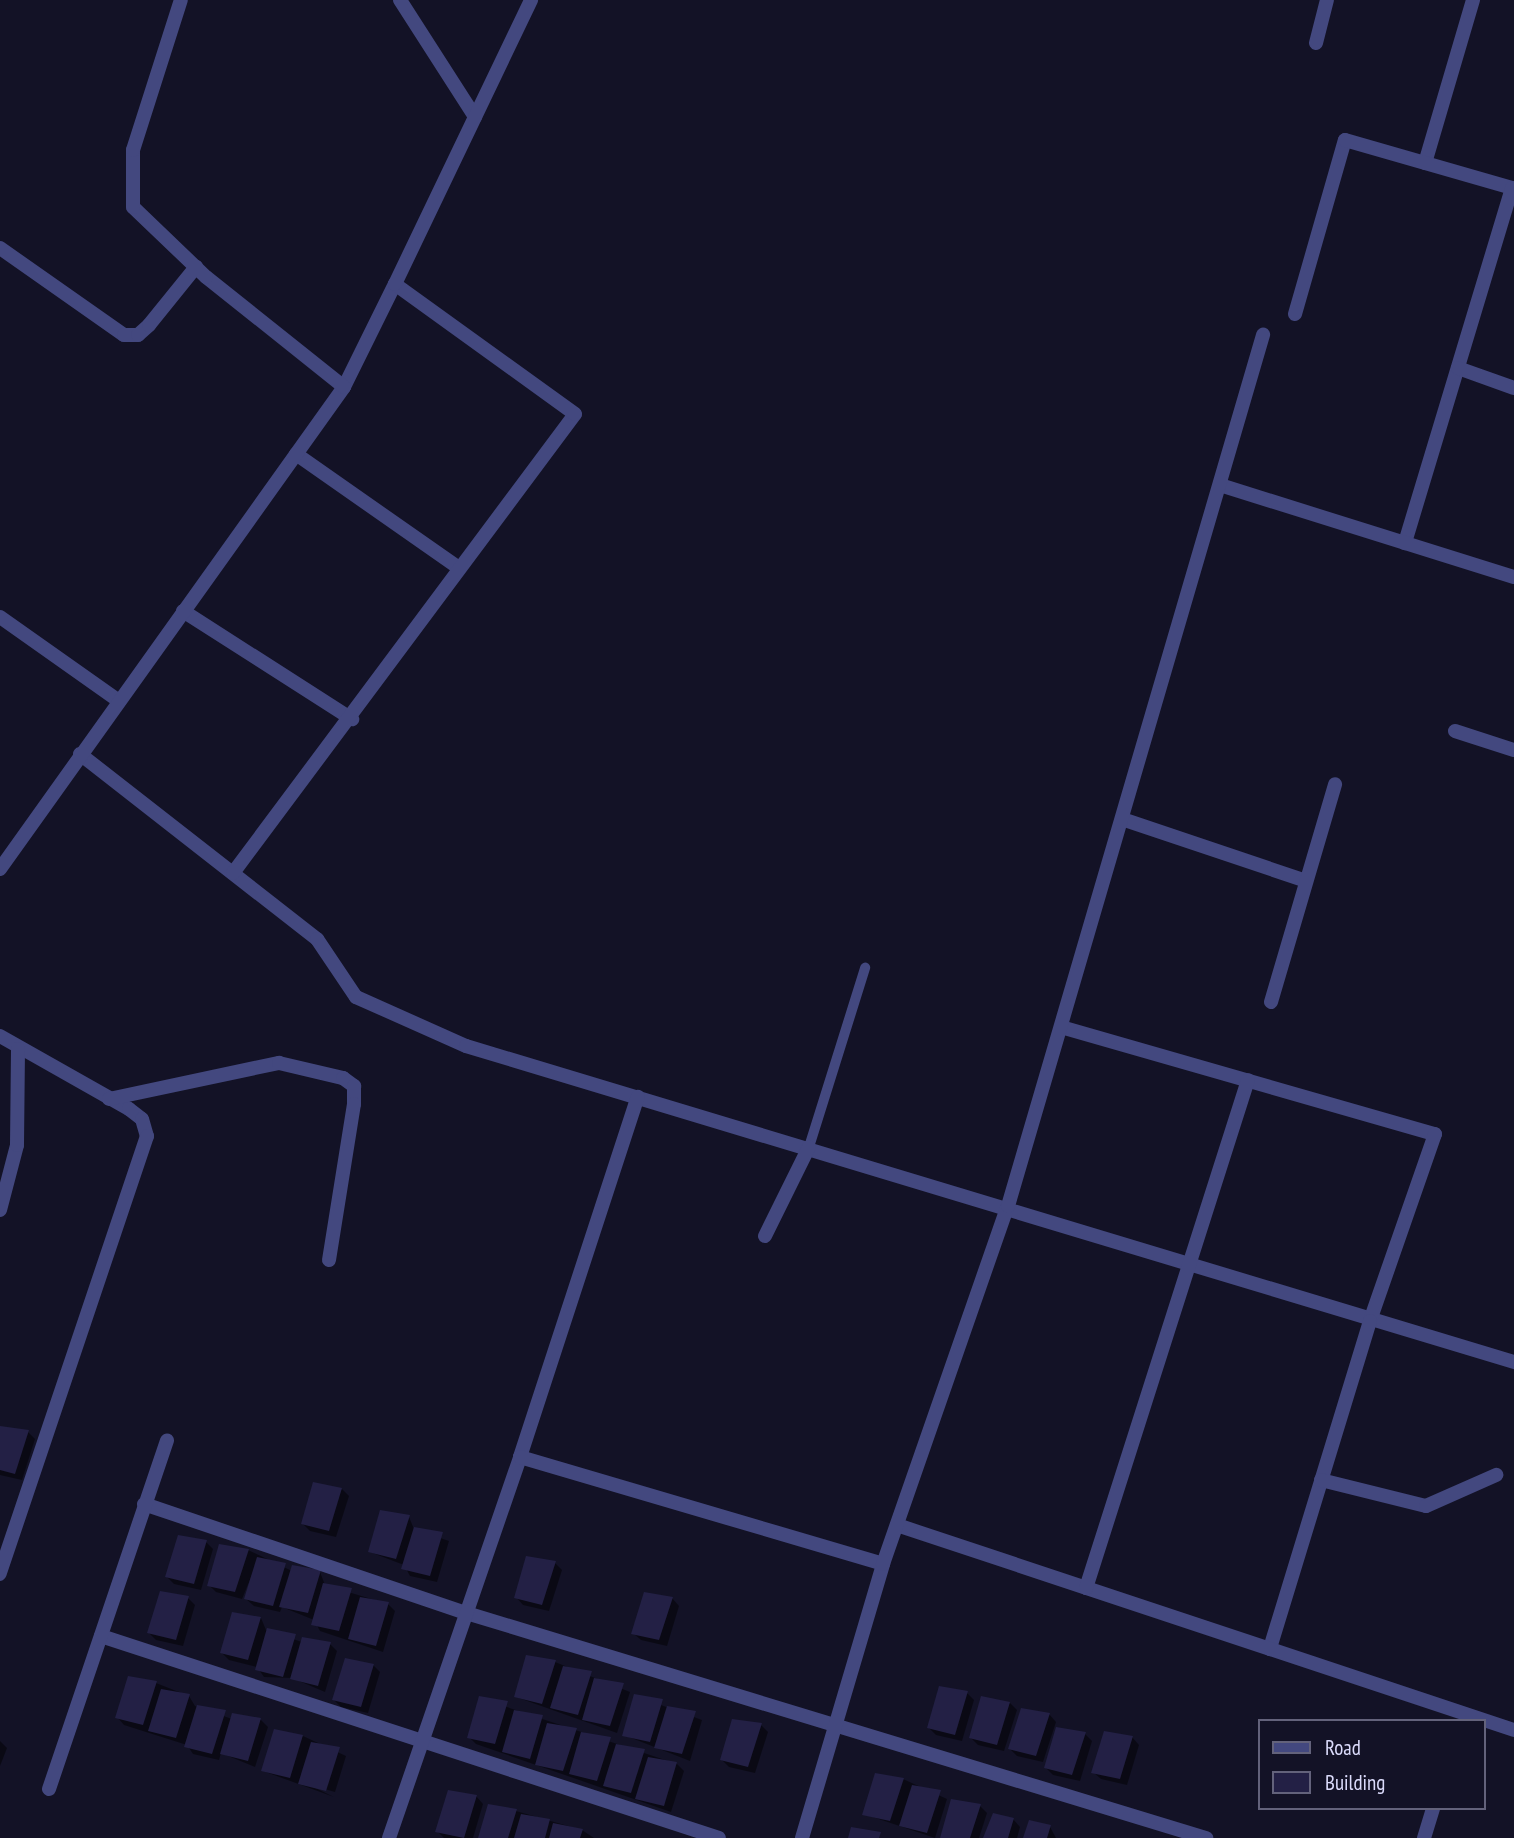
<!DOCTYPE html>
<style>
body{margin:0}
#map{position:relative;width:1514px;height:1838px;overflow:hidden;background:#131226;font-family:"PT Sans Narrow",sans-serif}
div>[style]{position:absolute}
.shadow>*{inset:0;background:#0007}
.building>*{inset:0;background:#232045}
.service>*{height:10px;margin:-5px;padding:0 5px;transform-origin:5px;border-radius:5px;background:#43487f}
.minor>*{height:14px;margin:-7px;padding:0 7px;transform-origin:7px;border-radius:7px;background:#43487f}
span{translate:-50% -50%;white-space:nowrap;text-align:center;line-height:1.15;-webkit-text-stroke:7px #131226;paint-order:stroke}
.legend{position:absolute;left:1258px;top:1719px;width:228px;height:91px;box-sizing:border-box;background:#131226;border:2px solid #63627b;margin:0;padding:9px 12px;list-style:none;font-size:21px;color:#dbdbfb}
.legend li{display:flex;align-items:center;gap:14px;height:35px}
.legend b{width:35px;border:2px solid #63627b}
</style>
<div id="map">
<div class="shadow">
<div style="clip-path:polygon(0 1430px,28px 1432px,35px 1439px,22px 1480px,0 1475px)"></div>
<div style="clip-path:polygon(342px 1489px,349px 1496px,336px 1537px,310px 1531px,303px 1524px)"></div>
<div style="clip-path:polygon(409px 1517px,414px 1529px,449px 1541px,437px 1582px,410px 1576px,404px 1565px,370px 1552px)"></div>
<div style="clip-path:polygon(206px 1542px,213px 1549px,201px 1590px,174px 1584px,167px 1577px)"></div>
<div style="clip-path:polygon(248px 1550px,292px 1571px,320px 1572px,325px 1585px,388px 1604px,395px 1611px,383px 1652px,320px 1631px,314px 1620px,282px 1607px,280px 1612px,254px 1606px,246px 1599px,256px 1565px,242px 1599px,216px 1592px,209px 1585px)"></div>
<div style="clip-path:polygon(555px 1563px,562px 1570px,549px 1611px,523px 1605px,516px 1597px)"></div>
<div style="clip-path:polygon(188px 1598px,195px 1605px,183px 1646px,156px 1640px,149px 1633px)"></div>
<div style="clip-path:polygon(672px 1598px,679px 1606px,667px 1646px,641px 1640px,633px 1633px)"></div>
<div style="clip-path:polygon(233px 1614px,261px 1618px,266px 1630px,302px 1642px,330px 1644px,337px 1651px,325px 1692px,292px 1678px,264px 1677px,257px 1667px,229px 1660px,222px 1653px)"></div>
<div style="clip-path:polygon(555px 1662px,630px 1692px,617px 1733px,516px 1697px)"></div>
<div style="clip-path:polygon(373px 1665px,380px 1672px,368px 1713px,341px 1707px,334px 1700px)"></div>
<div style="clip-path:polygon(156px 1683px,189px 1696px,195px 1706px,232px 1719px,261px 1720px,268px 1727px,255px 1767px,221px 1753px,219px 1760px,193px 1754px,187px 1745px,124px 1725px,117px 1717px)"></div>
<div style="clip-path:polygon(967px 1693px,974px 1700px,962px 1741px,936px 1735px,928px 1727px)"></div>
<div style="clip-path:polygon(636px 1696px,702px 1720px,690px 1761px,624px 1735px)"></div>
<div style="clip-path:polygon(480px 1698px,677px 1764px,684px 1771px,671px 1812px,476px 1744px,469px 1737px)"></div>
<div style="clip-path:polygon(1010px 1703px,1017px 1710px,1004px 1751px,978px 1745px,971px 1738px)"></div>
<div style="clip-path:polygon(1049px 1714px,1056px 1722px,1043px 1762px,1017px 1756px,1010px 1749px)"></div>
<div style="clip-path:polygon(761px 1725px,768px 1732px,755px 1773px,729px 1767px,722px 1760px)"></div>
<div style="clip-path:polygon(1085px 1734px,1092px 1741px,1080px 1781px,1053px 1775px,1046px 1768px)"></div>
<div style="clip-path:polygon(303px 1736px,346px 1756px,335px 1792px,307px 1784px,334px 1797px,263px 1771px)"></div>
<div style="clip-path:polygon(1132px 1737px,1139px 1745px,1127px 1785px,1101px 1779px,1093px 1772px)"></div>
<div style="clip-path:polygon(0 1741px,7px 1748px,0 1766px)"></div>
<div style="clip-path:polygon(903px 1779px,947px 1799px,935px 1838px,864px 1814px)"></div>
<div style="clip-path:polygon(476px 1796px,483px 1804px,473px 1838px,444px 1838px,437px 1831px)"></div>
<div style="clip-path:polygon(980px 1806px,987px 1813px,979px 1838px,942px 1838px)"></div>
<div style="clip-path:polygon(516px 1811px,582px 1830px,594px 1838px,480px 1838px)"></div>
<div style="clip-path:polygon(1013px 1819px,1020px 1827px,1017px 1838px,985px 1838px)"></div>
<div style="clip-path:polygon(1050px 1827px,1056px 1838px,1024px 1838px)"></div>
</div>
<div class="building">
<div style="clip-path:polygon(0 1426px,29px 1430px,15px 1474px,0 1470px)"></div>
<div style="clip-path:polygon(313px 1482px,342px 1488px,329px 1531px,301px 1524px)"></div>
<div style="clip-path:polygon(380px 1510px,410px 1515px,396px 1559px,368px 1552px)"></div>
<div style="clip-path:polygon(414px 1527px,443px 1532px,430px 1576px,401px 1569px)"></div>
<div style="clip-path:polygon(178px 1535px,207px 1540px,194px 1584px,165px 1577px)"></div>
<div style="clip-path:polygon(219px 1544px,249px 1549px,235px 1592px,207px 1586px)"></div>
<div style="clip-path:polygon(526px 1556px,556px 1561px,542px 1605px,514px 1598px)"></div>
<div style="clip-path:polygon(257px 1557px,286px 1563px,273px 1606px,244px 1599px)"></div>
<div style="clip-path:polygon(292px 1565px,321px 1570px,308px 1613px,279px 1607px)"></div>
<div style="clip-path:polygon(323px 1583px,352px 1588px,339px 1631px,311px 1625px)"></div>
<div style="clip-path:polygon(160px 1591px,189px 1596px,176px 1640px,147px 1633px)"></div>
<div style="clip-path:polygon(644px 1592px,673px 1597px,659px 1640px,631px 1634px)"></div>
<div style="clip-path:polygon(360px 1597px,389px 1602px,376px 1646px,348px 1639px)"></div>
<div style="clip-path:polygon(232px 1612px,261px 1617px,248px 1660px,220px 1653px)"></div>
<div style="clip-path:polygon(267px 1628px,296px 1634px,283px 1677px,255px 1670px)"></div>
<div style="clip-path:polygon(302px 1637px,331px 1642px,318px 1686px,290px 1679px)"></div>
<div style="clip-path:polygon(526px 1655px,556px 1660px,542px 1704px,514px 1697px)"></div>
<div style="clip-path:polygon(345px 1658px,374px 1664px,361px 1707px,332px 1700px)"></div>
<div style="clip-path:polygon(563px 1666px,592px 1671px,578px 1715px,550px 1708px)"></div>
<div style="clip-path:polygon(128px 1676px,157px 1681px,143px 1725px,115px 1718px)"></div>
<div style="clip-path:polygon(594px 1678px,624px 1683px,610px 1726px,582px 1720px)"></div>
<div style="clip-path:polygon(939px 1686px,968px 1691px,955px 1735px,927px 1728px)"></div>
<div style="clip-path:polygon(161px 1689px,190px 1694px,176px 1738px,148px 1731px)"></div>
<div style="clip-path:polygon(634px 1694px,663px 1699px,650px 1742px,622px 1736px)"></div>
<div style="clip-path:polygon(479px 1696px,508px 1701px,495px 1744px,467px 1738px)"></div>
<div style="clip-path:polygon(981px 1696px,1010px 1702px,997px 1745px,969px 1738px)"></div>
<div style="clip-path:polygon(197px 1705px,226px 1710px,212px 1754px,184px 1747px)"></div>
<div style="clip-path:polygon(667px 1706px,696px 1711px,682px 1754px,654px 1748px)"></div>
<div style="clip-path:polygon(1021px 1708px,1050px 1713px,1036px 1756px,1008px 1749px)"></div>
<div style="clip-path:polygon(514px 1710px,543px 1715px,530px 1759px,502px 1752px)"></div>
<div style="clip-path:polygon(232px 1713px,261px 1718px,248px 1761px,220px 1754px)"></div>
<div style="clip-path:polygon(732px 1719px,762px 1723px,748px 1767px,720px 1760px)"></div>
<div style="clip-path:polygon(547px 1723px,577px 1728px,563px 1771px,535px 1765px)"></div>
<div style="clip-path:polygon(1056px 1727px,1086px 1732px,1072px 1775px,1044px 1768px)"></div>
<div style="clip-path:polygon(274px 1729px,303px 1735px,290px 1778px,261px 1771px)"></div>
<div style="clip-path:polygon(1104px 1731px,1133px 1736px,1120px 1779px,1091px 1773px)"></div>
<div style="clip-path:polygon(581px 1732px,611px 1737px,597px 1781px,569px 1774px)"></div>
<div style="clip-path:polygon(311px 1742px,340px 1747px,326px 1791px,298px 1784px)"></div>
<div style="clip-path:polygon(616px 1744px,645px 1749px,631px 1793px,603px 1786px)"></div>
<div style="clip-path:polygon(648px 1757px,677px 1762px,664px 1806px,635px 1799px)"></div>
<div style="clip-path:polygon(875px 1773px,904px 1778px,890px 1821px,862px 1815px)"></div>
<div style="clip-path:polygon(912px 1785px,941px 1790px,927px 1833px,899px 1826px)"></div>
<div style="clip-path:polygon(448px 1790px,477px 1795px,464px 1838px,435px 1832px)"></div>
<div style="clip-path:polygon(951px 1799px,981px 1804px,970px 1838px,940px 1838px)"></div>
<div style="clip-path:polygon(488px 1804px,517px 1809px,508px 1838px,478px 1838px)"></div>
<div style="clip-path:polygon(993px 1813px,1014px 1818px,1008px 1838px,983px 1838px)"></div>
<div style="clip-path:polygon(521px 1814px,550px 1819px,545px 1838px,514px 1838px)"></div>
<div style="clip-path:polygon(1029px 1820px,1051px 1825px,1047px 1838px,1023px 1838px)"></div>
<div style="clip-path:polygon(553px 1823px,583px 1829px,580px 1838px,549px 1838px)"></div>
<div style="clip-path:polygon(851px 1827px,881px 1832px,879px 1838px,848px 1838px)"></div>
</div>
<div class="service">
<div style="left:809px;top:1147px;width:188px;rotate:-72.6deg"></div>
</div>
<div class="minor">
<div style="left:400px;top:0;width:139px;rotate:57.3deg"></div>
<div style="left:1316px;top:43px;width:44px;rotate:-75.7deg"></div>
<div style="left:1425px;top:163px;width:170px;rotate:-73.6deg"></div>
<div style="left:0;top:248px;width:151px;rotate:35.1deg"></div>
<div style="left:124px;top:335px;width:14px"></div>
<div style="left:138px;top:335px;width:15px;rotate:-42deg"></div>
<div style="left:149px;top:325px;width:75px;rotate:-51deg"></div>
<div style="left:1295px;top:314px;width:181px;rotate:-74deg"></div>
<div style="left:1345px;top:140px;width:174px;rotate:16deg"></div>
<div style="left:1512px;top:188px;width:371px;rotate:106.8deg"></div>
<div style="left:1458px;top:368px;width:59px;rotate:19.7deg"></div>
<div style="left:344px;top:387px;width:115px;rotate:-63.7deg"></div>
<div style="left:296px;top:454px;width:195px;rotate:35deg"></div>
<div style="left:1220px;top:485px;width:308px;rotate:17.4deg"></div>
<div style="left:183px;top:611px;width:201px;rotate:32.6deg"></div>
<div style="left:0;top:617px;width:146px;rotate:35.2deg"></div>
<div style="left:1455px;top:731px;width:62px;rotate:17.9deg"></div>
<div style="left:80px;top:754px;width:301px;rotate:38deg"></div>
<div style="left:317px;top:939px;width:70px;rotate:56.1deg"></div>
<div style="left:356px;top:997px;width:120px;rotate:24deg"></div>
<div style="left:466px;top:1046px;width:1095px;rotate:16.78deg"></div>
<div style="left:1122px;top:819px;width:194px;rotate:18.6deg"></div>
<div style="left:0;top:869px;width:592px;rotate:-54.48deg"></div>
<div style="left:344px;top:387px;width:176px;rotate:-141.4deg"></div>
<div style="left:206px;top:277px;width:101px;rotate:-136.2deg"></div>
<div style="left:133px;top:207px;width:57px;rotate:-90deg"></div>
<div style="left:133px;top:150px;width:157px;rotate:-72.3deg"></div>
<div style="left:233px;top:873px;width:572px;rotate:-53.31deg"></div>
<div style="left:575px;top:414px;width:222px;rotate:-144.2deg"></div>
<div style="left:395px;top:284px;width:315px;rotate:-64.4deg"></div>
<div style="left:1271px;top:1002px;width:227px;rotate:-73.6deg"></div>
<div style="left:1061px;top:1027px;width:389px;rotate:16deg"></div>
<div style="left:1435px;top:1134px;width:198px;rotate:109.2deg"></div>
<div style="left:1370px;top:1321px;width:343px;rotate:107deg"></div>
<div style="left:0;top:1036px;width:148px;rotate:29.5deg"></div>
<div style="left:129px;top:1109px;width:16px;rotate:38deg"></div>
<div style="left:142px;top:1119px;width:18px;rotate:74deg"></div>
<div style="left:147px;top:1136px;width:462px;rotate:108.6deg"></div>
<div style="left:109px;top:1099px;width:174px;rotate:-12deg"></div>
<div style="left:279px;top:1063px;width:66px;rotate:13.2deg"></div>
<div style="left:343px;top:1078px;width:14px;rotate:36deg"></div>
<div style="left:354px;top:1086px;width:18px;rotate:90deg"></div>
<div style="left:354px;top:1104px;width:158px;rotate:99.1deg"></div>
<div style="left:0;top:1210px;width:67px;rotate:-75.3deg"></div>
<div style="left:17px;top:1145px;width:96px;rotate:-89.4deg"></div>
<div style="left:765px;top:1236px;width:99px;rotate:-63.7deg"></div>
<div style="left:520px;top:1457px;width:379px;rotate:-71.9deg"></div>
<div style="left:1321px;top:1480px;width:108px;rotate:13.9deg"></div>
<div style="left:1426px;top:1506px;width:77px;rotate:-23.9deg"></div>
<div style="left:144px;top:1504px;width:337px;rotate:18.7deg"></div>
<div style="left:463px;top:1612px;width:777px;rotate:16.92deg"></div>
<div style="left:897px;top:1525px;width:650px;rotate:18.38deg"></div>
<div style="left:1086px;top:1588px;width:533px;rotate:-72.31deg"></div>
<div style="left:101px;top:1636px;width:650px;rotate:18.1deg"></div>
<div style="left:49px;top:1789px;width:368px;rotate:-71.3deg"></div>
<div style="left:389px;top:1838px;width:403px;rotate:-71deg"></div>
<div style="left:520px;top:1457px;width:378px;rotate:16.4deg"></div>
<div style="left:802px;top:1838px;width:286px;rotate:-73.5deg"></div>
<div style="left:883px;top:1564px;width:379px;rotate:-70.8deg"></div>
<div style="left:1008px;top:1206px;width:908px;rotate:-73.68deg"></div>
<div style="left:1424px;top:1838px;width:31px;rotate:-73deg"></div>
</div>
<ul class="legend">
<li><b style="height:9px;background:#43487f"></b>Road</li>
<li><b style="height:19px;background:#232045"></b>Building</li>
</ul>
</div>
